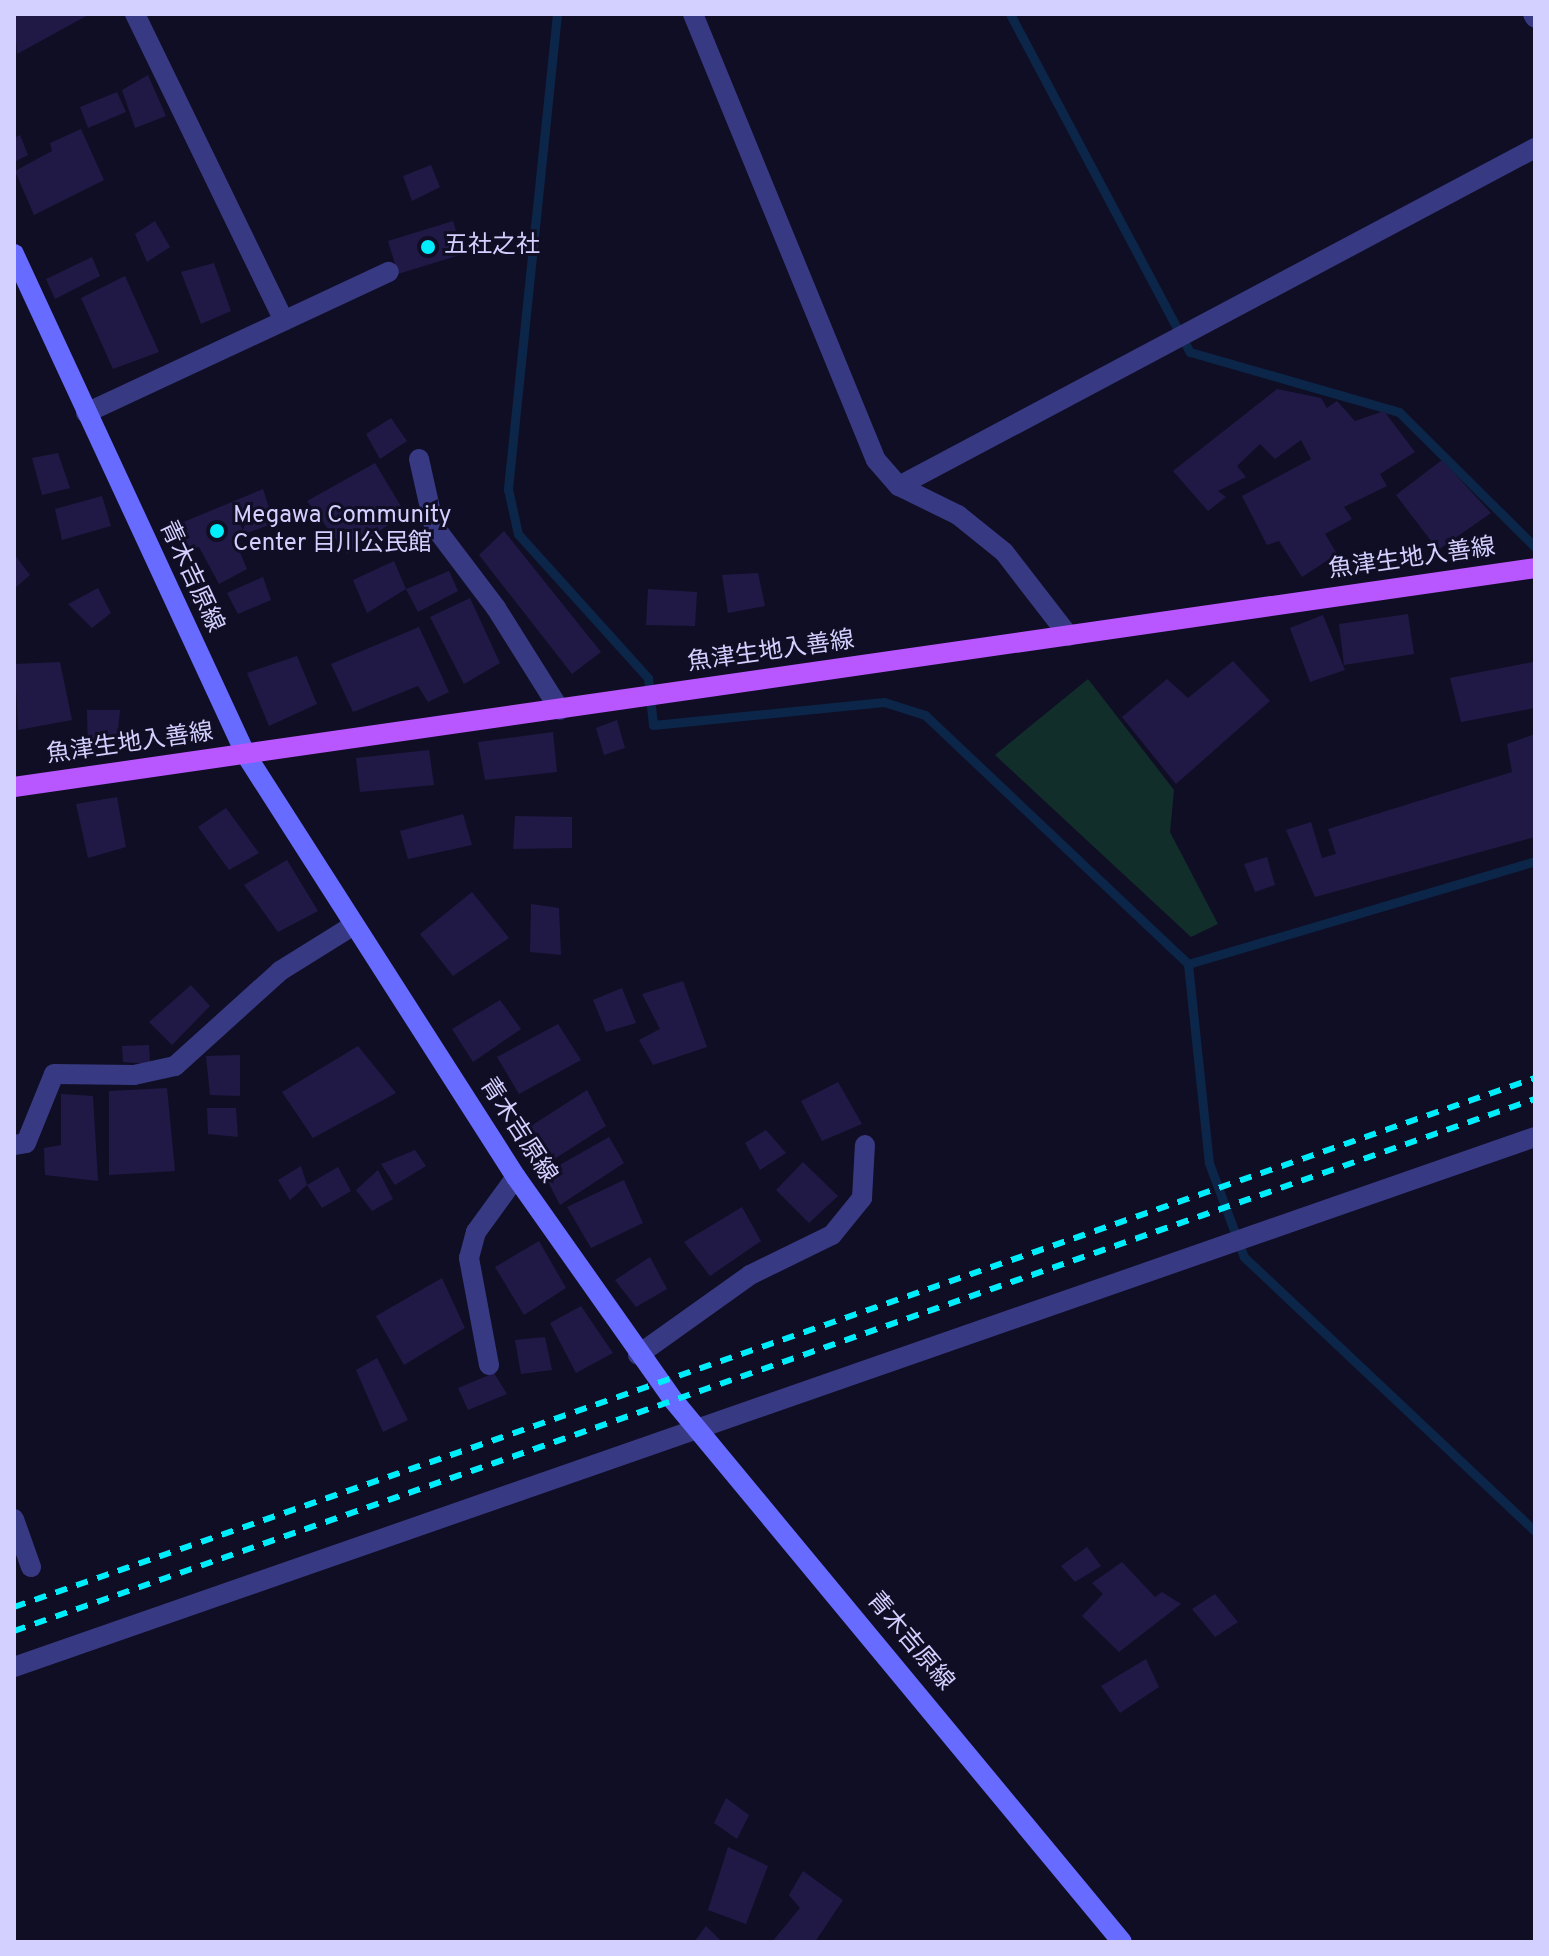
<!DOCTYPE html>
<meta charset="utf-8">
<style>
body{margin:0}
#map{position:relative;width:1549px;height:1956px;overflow:hidden;background:#100e24;font-family:Overpass,"Noto Sans JP",sans-serif}
div>[style]{position:absolute}
.green>*{inset:0;background:#112e2b}
.stream>*{height:9px;margin:-4.5px;padding:0 4.5px;transform-origin:4.5px;border-radius:4.5px;background:#0c2649}
.building>*{inset:0;background:#201945}
.street>*{height:20px;margin:-10px;padding:0 10px;transform-origin:10px;border-radius:10px;background:#383983}
.secondary>*{height:20px;margin:-10px;padding:0 10px;transform-origin:10px;border-radius:10px;background:#676bff}
.primary>*{height:20px;margin:-10px;padding:0 10px;transform-origin:10px;border-radius:10px;background:#b857ff}
.rail>*{height:6px;margin-top:-3px;transform-origin:0;background:repeating-linear-gradient(90deg,#00eefb 0 12px,transparent 0 22px)}
.dots>*{width:22px;height:22px;translate:-50% -50%;box-sizing:border-box;border:4px solid #100e24;border-radius:50%}
span{translate:-50% -50%;white-space:nowrap;text-align:center;line-height:1.15;-webkit-text-stroke:6px #100e24;paint-order:stroke}
.poi-label{font-size:24px;color:#d3d0ff}
.left{translate:0 -50%;text-align:left}
.street-label{font-size:24px;color:#d3d0ff}
.frame{position:absolute;inset:0;border:16px solid #d3d0ff;pointer-events:none}
</style>
<div id="map">
<div class="green">
<div style="clip-path:polygon(1088px 679px,1174px 790px,1170px 832px,1218px 924px,1191px 937px,995px 755px)"></div>
</div>
<div class="stream">
<div style="left:557px;top:14px;width:478px;rotate:95.9deg"></div>
<div style="left:508px;top:489px;width:46px;rotate:77.5deg"></div>
<div style="left:518px;top:534px;width:194px;rotate:47.9deg"></div>
<div style="left:648px;top:678px;width:47px;rotate:83.9deg"></div>
<div style="left:653px;top:725px;width:232px;rotate:-5.7deg"></div>
<div style="left:884px;top:702px;width:43px;rotate:17.6deg"></div>
<div style="left:925px;top:715px;width:362px;rotate:43.4deg"></div>
<div style="left:1188px;top:964px;width:200px;rotate:84deg"></div>
<div style="left:1209px;top:1163px;width:100px;rotate:69.6deg"></div>
<div style="left:1244px;top:1257px;width:400px;rotate:43.3deg"></div>
<div style="left:1010px;top:14px;width:383px;rotate:62deg"></div>
<div style="left:1190px;top:352px;width:217px;rotate:16deg"></div>
<div style="left:1399px;top:412px;width:192px;rotate:44.8deg"></div>
<div style="left:1188px;top:964px;width:362px;rotate:-16.5deg"></div>
</div>
<div class="building">
<div style="clip-path:polygon(14px 14px,90px 14px,17px 54px)"></div>
<div style="clip-path:polygon(148px 75px,166px 116px,135px 128px,122px 90px)"></div>
<div style="clip-path:polygon(117px 92px,126px 112px,88px 128px,80px 107px)"></div>
<div style="clip-path:polygon(81px 129px,104px 180px,34px 215px,15px 171px,52px 151px,50px 143px)"></div>
<div style="clip-path:polygon(20px 135px,28px 155px,14px 162px,14px 138px)"></div>
<div style="clip-path:polygon(431px 165px,440px 187px,412px 201px,403px 176px)"></div>
<div style="clip-path:polygon(155px 221px,170px 247px,147px 262px,135px 234px)"></div>
<div style="clip-path:polygon(453px 221px,463px 254px,398px 274px,388px 241px)"></div>
<div style="clip-path:polygon(92px 257px,100px 276px,55px 299px,46px 279px)"></div>
<div style="clip-path:polygon(214px 263px,231px 311px,201px 324px,181px 272px)"></div>
<div style="clip-path:polygon(125px 276px,159px 352px,113px 369px,81px 298px)"></div>
<div style="clip-path:polygon(1277px 389px,1321px 398px,1327px 408px,1337px 401px,1355px 421px,1384px 411px,1415px 452px,1380px 474px,1387px 486px,1344px 507px,1352px 519px,1325px 534px,1337px 554px,1302px 577px,1279px 541px,1267px 545px,1242px 496px,1311px 459px,1301px 440px,1275px 459px,1260px 444px,1237px 466px,1246px 477px,1218px 491px,1226px 497px,1208px 511px,1173px 471px)"></div>
<div style="clip-path:polygon(391px 418px,407px 441px,380px 459px,366px 434px)"></div>
<div style="clip-path:polygon(58px 453px,70px 488px,42px 495px,32px 458px)"></div>
<div style="clip-path:polygon(1442px 460px,1491px 513px,1438px 550px,1396px 495px)"></div>
<div style="clip-path:polygon(375px 463px,405px 513px,347px 554px,307px 501px)"></div>
<div style="clip-path:polygon(263px 489px,274px 523px,234px 538px,247px 569px,219px 584px,199px 547px,185px 550px,174px 526px)"></div>
<div style="clip-path:polygon(102px 496px,111px 526px,62px 540px,55px 509px)"></div>
<div style="clip-path:polygon(504px 531px,601px 652px,572px 674px,479px 555px)"></div>
<div style="clip-path:polygon(14px 554px,30px 575px,14px 589px)"></div>
<div style="clip-path:polygon(394px 561px,406px 589px,367px 613px,353px 580px)"></div>
<div style="clip-path:polygon(449px 571px,458px 591px,418px 612px,406px 589px)"></div>
<div style="clip-path:polygon(758px 573px,765px 606px,728px 613px,722px 575px)"></div>
<div style="clip-path:polygon(263px 577px,271px 600px,238px 614px,227px 593px)"></div>
<div style="clip-path:polygon(98px 588px,111px 613px,92px 628px,68px 604px)"></div>
<div style="clip-path:polygon(648px 589px,697px 592px,695px 626px,646px 625px)"></div>
<div style="clip-path:polygon(470px 598px,500px 663px,464px 684px,430px 617px)"></div>
<div style="clip-path:polygon(1408px 614px,1414px 654px,1344px 665px,1339px 624px)"></div>
<div style="clip-path:polygon(1323px 615px,1345px 670px,1310px 682px,1290px 628px)"></div>
<div style="clip-path:polygon(419px 627px,449px 692px,428px 702px,418px 686px,353px 712px,331px 664px)"></div>
<div style="clip-path:polygon(297px 656px,317px 704px,269px 726px,247px 673px)"></div>
<div style="clip-path:polygon(1233px 661px,1270px 701px,1176px 784px,1122px 717px,1167px 679px,1188px 698px)"></div>
<div style="clip-path:polygon(60px 662px,72px 720px,18px 730px,15px 664px)"></div>
<div style="clip-path:polygon(1533px 662px,1535px 708px,1461px 722px,1450px 678px)"></div>
<div style="clip-path:polygon(87px 710px,120px 710px,116px 750px,88px 749px)"></div>
<div style="clip-path:polygon(617px 720px,625px 748px,604px 755px,596px 728px)"></div>
<div style="clip-path:polygon(553px 732px,557px 772px,485px 780px,478px 742px)"></div>
<div style="clip-path:polygon(1535px 734px,1535px 837px,1315px 897px,1286px 830px,1311px 822px,1322px 858px,1336px 854px,1328px 829px,1512px 772px,1507px 744px)"></div>
<div style="clip-path:polygon(429px 750px,434px 785px,360px 792px,356px 758px)"></div>
<div style="clip-path:polygon(117px 797px,126px 847px,88px 858px,76px 804px)"></div>
<div style="clip-path:polygon(226px 808px,259px 853px,229px 870px,198px 827px)"></div>
<div style="clip-path:polygon(463px 814px,472px 845px,408px 859px,400px 831px)"></div>
<div style="clip-path:polygon(515px 816px,572px 817px,572px 848px,513px 849px)"></div>
<div style="clip-path:polygon(1267px 857px,1275px 885px,1255px 892px,1244px 864px)"></div>
<div style="clip-path:polygon(287px 860px,318px 911px,278px 932px,244px 885px)"></div>
<div style="clip-path:polygon(472px 892px,509px 938px,453px 976px,420px 934px)"></div>
<div style="clip-path:polygon(531px 904px,559px 908px,561px 955px,530px 952px)"></div>
<div style="clip-path:polygon(683px 981px,707px 1047px,653px 1065px,639px 1040px,660px 1029px,642px 994px)"></div>
<div style="clip-path:polygon(191px 985px,210px 1006px,172px 1045px,149px 1022px)"></div>
<div style="clip-path:polygon(622px 988px,636px 1023px,606px 1032px,593px 1000px)"></div>
<div style="clip-path:polygon(500px 1000px,521px 1029px,473px 1062px,452px 1029px)"></div>
<div style="clip-path:polygon(558px 1024px,581px 1060px,519px 1094px,497px 1057px)"></div>
<div style="clip-path:polygon(149px 1045px,150px 1064px,123px 1062px,122px 1046px)"></div>
<div style="clip-path:polygon(358px 1046px,396px 1093px,313px 1138px,282px 1092px)"></div>
<div style="clip-path:polygon(240px 1055px,240px 1096px,210px 1095px,206px 1056px)"></div>
<div style="clip-path:polygon(838px 1082px,862px 1124px,822px 1141px,801px 1101px)"></div>
<div style="clip-path:polygon(167px 1088px,175px 1171px,109px 1175px,109px 1091px)"></div>
<div style="clip-path:polygon(587px 1090px,606px 1126px,548px 1163px,523px 1131px)"></div>
<div style="clip-path:polygon(61px 1094px,93px 1096px,98px 1181px,45px 1175px,44px 1148px,61px 1145px)"></div>
<div style="clip-path:polygon(207px 1108px,236px 1108px,238px 1137px,208px 1134px)"></div>
<div style="clip-path:polygon(766px 1130px,786px 1153px,760px 1170px,745px 1143px)"></div>
<div style="clip-path:polygon(609px 1137px,624px 1163px,560px 1205px,544px 1174px)"></div>
<div style="clip-path:polygon(415px 1150px,426px 1166px,395px 1185px,381px 1164px)"></div>
<div style="clip-path:polygon(803px 1162px,838px 1196px,809px 1223px,776px 1190px)"></div>
<div style="clip-path:polygon(301px 1166px,307px 1185px,290px 1200px,278px 1180px)"></div>
<div style="clip-path:polygon(338px 1167px,351px 1191px,322px 1208px,307px 1185px)"></div>
<div style="clip-path:polygon(378px 1170px,393px 1199px,372px 1211px,356px 1190px)"></div>
<div style="clip-path:polygon(624px 1180px,643px 1223px,591px 1248px,567px 1207px)"></div>
<div style="clip-path:polygon(742px 1207px,761px 1241px,710px 1276px,684px 1242px)"></div>
<div style="clip-path:polygon(539px 1241px,566px 1288px,524px 1315px,495px 1267px)"></div>
<div style="clip-path:polygon(650px 1257px,667px 1289px,636px 1307px,615px 1280px)"></div>
<div style="clip-path:polygon(442px 1278px,465px 1328px,404px 1365px,376px 1316px)"></div>
<div style="clip-path:polygon(581px 1306px,613px 1353px,576px 1373px,550px 1323px)"></div>
<div style="clip-path:polygon(545px 1337px,552px 1370px,521px 1374px,515px 1340px)"></div>
<div style="clip-path:polygon(377px 1358px,408px 1420px,383px 1432px,356px 1370px)"></div>
<div style="clip-path:polygon(494px 1373px,507px 1394px,468px 1410px,458px 1388px)"></div>
<div style="clip-path:polygon(1087px 1547px,1101px 1566px,1075px 1582px,1061px 1566px)"></div>
<div style="clip-path:polygon(1122px 1562px,1155px 1597px,1162px 1592px,1181px 1604px,1119px 1652px,1082px 1616px,1103px 1594px,1092px 1583px)"></div>
<div style="clip-path:polygon(1215px 1594px,1238px 1622px,1215px 1637px,1192px 1609px)"></div>
<div style="clip-path:polygon(1146px 1659px,1159px 1687px,1120px 1713px,1101px 1686px)"></div>
<div style="clip-path:polygon(726px 1798px,749px 1815px,737px 1839px,714px 1823px)"></div>
<div style="clip-path:polygon(728px 1847px,768px 1866px,746px 1924px,708px 1910px)"></div>
<div style="clip-path:polygon(803px 1871px,843px 1900px,815px 1942px,772px 1942px,800px 1908px,789px 1895px)"></div>
<div style="clip-path:polygon(706px 1926px,722px 1942px,694px 1942px)"></div>
</div>
<div class="street">
<div style="left:135px;top:14px;width:341px;rotate:64.1deg"></div>
<div style="left:693px;top:14px;width:482px;rotate:67.7deg"></div>
<div style="left:876px;top:460px;width:35px;rotate:49deg"></div>
<div style="left:899px;top:486px;width:66px;rotate:26.2deg"></div>
<div style="left:958px;top:515px;width:59px;rotate:38.8deg"></div>
<div style="left:1004px;top:552px;width:106px;rotate:52.3deg"></div>
<div style="left:1533px;top:14px;width:4px;rotate:63deg"></div>
<div style="left:86px;top:413px;width:334px;rotate:-25deg"></div>
<div style="left:419px;top:459px;width:69px;rotate:77.4deg"></div>
<div style="left:434px;top:526px;width:103px;rotate:52.9deg"></div>
<div style="left:496px;top:608px;width:120px;rotate:57.9deg"></div>
<div style="left:899px;top:486px;width:720px;rotate:-27.99deg"></div>
<div style="left:14px;top:1145px;width:12px;rotate:-9deg"></div>
<div style="left:26px;top:1143px;width:74px;rotate:-67.9deg"></div>
<div style="left:54px;top:1074px;width:80px;rotate:0.7deg"></div>
<div style="left:134px;top:1075px;width:42px;rotate:-12.4deg"></div>
<div style="left:175px;top:1066px;width:142px;rotate:-42.1deg"></div>
<div style="left:280px;top:971px;width:87px;rotate:-31.9deg"></div>
<div style="left:638px;top:1355px;width:138px;rotate:-35.5deg"></div>
<div style="left:750px;top:1275px;width:91px;rotate:-26deg"></div>
<div style="left:832px;top:1235px;width:48px;rotate:-51deg"></div>
<div style="left:862px;top:1198px;width:53px;rotate:-86.8deg"></div>
<div style="left:489px;top:1365px;width:109px;rotate:-100.6deg"></div>
<div style="left:469px;top:1258px;width:27px;rotate:-75deg"></div>
<div style="left:476px;top:1232px;width:68px;rotate:-54deg"></div>
<div style="left:14px;top:1519px;width:51px;rotate:70.5deg"></div>
<div style="left:14px;top:1667px;width:1611px;rotate:-19.21deg"></div>
</div>
<div class="secondary">
<div style="left:14px;top:254px;width:552px;rotate:65.15deg"></div>
<div style="left:246px;top:755px;width:501px;rotate:57.39deg"></div>
<div style="left:516px;top:1177px;width:274px;rotate:54.8deg"></div>
<div style="left:674px;top:1401px;width:702px;rotate:50.37deg"></div>
</div>
<div class="primary">
<div style="left:14px;top:787px;width:1537px;rotate:-8.19deg"></div>
</div>
<div class="rail">
<div style="left:14px;top:1607px;width:1610px;rotate:-19.18deg"></div>
<div style="left:14px;top:1631px;width:1611px;rotate:-19.28deg"></div>
</div>
<div class="dots">
<div style="left:428px;top:247px;background:#00eefb"></div>
<div style="left:217px;top:531px;background:#00eefb"></div>
</div>
<div class="poi-label">
<span class="left" style="left:444px;top:247px">五社之社</span>
<span class="left" style="left:233px;top:531px">Megawa Community<br>Center 目川公民館</span>
</div>
<div class="street-label">
<span style="left:1412px;top:560px;rotate:-8deg">魚津生地入善線</span>
<span style="left:190px;top:577px;rotate:65deg">青木吉原線</span>
<span style="left:771px;top:653px;rotate:-8deg">魚津生地入善線</span>
<span style="left:130px;top:745px;rotate:-8deg">魚津生地入善線</span>
<span style="left:517px;top:1131px;rotate:57deg">青木吉原線</span>
<span style="left:909px;top:1642px;rotate:50deg">青木吉原線</span>
</div>
<div class="frame"></div>
</div>
